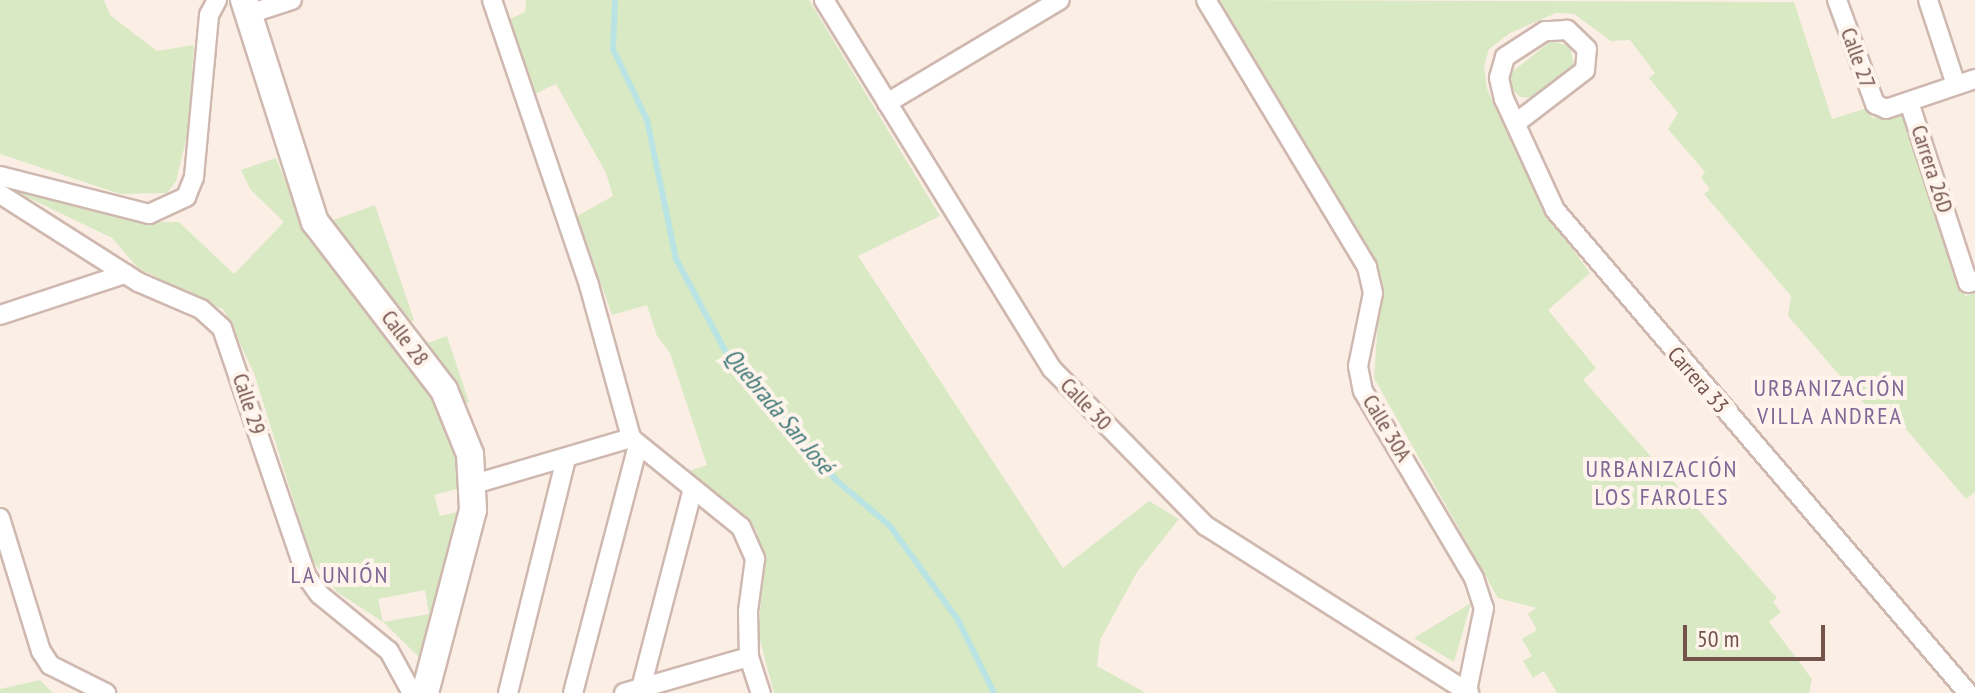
<!DOCTYPE html>
<meta charset="utf-8">
<style>
body{margin:0}
#map{position:relative;width:1975px;height:693px;overflow:hidden;background:#fbefe5;font-family:"PT Sans Narrow",sans-serif}
div>[style]{position:absolute}
.green>*{inset:0;background:#d9e9c4}
.stream>*{height:6px;margin:-3px;padding:0 3px;transform-origin:3px;border-radius:3px;background:#bae4e4}
.roads{filter:drop-shadow(2px 0 #cfb8af) drop-shadow(-2px 0 #cfb8af) drop-shadow(0 2px #cfb8af) drop-shadow(0 -2px #cfb8af)}
.street>*{height:18px;margin:-9px;padding:0 9px;transform-origin:9px;border-radius:9px;background:#fff}
.secondary>*{height:26px;margin:-13px;padding:0 13px;transform-origin:13px;border-radius:13px;background:#fff}
span{translate:-50% -50%;white-space:nowrap;text-align:center;line-height:1.15;-webkit-text-stroke:8px #fef4eb;paint-order:stroke}
.street-label{font-size:22px;color:#74534b}
.neighbourhood-label{font-size:24px;color:#7f6797;letter-spacing:2px}
.water-label{font-size:24px;color:#407878;font-style:italic}
.scale{position:absolute;left:1683px;top:625px;width:142px;height:36px;box-sizing:border-box;border:4px solid #74534b;border-top:0;padding-left:10px;font-size:24px;line-height:28px;white-space:nowrap;color:#74534b;-webkit-text-stroke:6px #fef4eb;paint-order:stroke}
</style>
<div id="map">
<div class="green">
<div style="clip-path:polygon(0 0,104px 0,110px 15px,157px 51px,194px 45px,188px 132px,176px 181px,167px 193px,120px 194px,0 154px)"></div>
<div style="clip-path:polygon(526px 0,809px 0,940px 216px,858px 256px,1063px 568px,1149px 501px,1179px 519px,1137px 572px,1100px 640px,1097px 666px,1146px 693px,774px 693px,758px 633px,763px 576px,757px 532px,746px 516px,689px 471px,707px 465px,670px 353px,657px 336px,647px 305px,612px 315px,577px 216px,613px 196px,606px 173px,556px 84px,528px 97px,505px 21px,525px 12px)"></div>
<div style="clip-path:polygon(1220px 0,1794px 2px,1832px 119px,1867px 108px,1872px 118px,1905px 115px,1965px 296px,1975px 293px,1975px 492px,1966px 499px,1898px 420px,1879px 412px,1876px 417px,1788px 316px,1791px 296px,1704px 194px,1710px 189px,1701px 178px,1705px 172px,1668px 129px,1678px 113px,1649px 78px,1655px 73px,1630px 40px,1611px 41px,1574px 14px,1556px 13px,1510px 33px,1489px 49px,1484px 66px,1487px 89px,1515px 151px,1555px 225px,1590px 273px,1548px 310px,1596px 368px,1583px 380px,1777px 598px,1773px 602px,1781px 612px,1769px 622px,1812px 679px,1809px 693px,1557px 693px,1544px 671px,1533px 678px,1523px 661px,1532px 656px,1522px 639px,1537px 630px,1528px 614px,1536px 608px,1498px 598px,1374px 378px,1381px 277px)"></div>
<div style="clip-path:polygon(1551px 41px,1570px 46px,1574px 66px,1534px 98px,1520px 97px,1510px 87px,1511px 73px)"></div>
<div style="clip-path:polygon(evenodd,276px 158px,307px 235px,430px 392px,456px 457px,461px 488px,434px 495px,440px 516px,460px 511px,421px 659px,383px 622px,337px 592px,312px 560px,254px 373px,224px 310px,138px 268px,112px 238px,0 184px,143px 222px,179px 222px,234px 274px,284px 222px,250px 189px,241px 170px,276px 158px,425px 590px,429px 614px,383px 622px,378px 599px,425px 590px)"></div>
<div style="clip-path:polygon(375px 205px,414px 320px,409px 323px,331px 221px)"></div>
<div style="clip-path:polygon(447px 336px,469px 402px,464px 404px,425px 344px)"></div>
<div style="clip-path:polygon(1471px 603px,1454px 662px,1414px 638px)"></div>
<div style="clip-path:polygon(40px 680px,53px 693px,0 693px,0 689px)"></div>
</div>
<div class="stream">
<div style="left:615px;top:0;width:49px;rotate:92.3deg"></div>
<div style="left:613px;top:49px;width:79px;rotate:64.4deg"></div>
<div style="left:647px;top:120px;width:142px;rotate:78.2deg"></div>
<div style="left:676px;top:259px;width:108px;rotate:61.8deg"></div>
<div style="left:727px;top:354px;width:167px;rotate:49.1deg"></div>
<div style="left:836px;top:480px;width:71px;rotate:40.4deg"></div>
<div style="left:890px;top:526px;width:116px;rotate:54.1deg"></div>
<div style="left:958px;top:620px;width:81px;rotate:63.7deg"></div>
</div>
<div class="roads">
<div class="street">
<div style="left:492px;top:0;width:301px;rotate:71.2deg"></div>
<div style="left:589px;top:285px;width:159px;rotate:74.6deg"></div>
<div style="left:631px;top:438px;width:141px;rotate:39deg"></div>
<div style="left:741px;top:527px;width:35px;rotate:66deg"></div>
<div style="left:755px;top:559px;width:52px;rotate:97.7deg"></div>
<div style="left:748px;top:611px;width:46px;rotate:88.8deg"></div>
<div style="left:749px;top:657px;width:38px;rotate:72deg"></div>
<div style="left:824px;top:0;width:434px;rotate:58.3deg"></div>
<div style="left:1052px;top:369px;width:220px;rotate:45.6deg"></div>
<div style="left:1206px;top:526px;width:312px;rotate:32.4deg"></div>
<div style="left:1206px;top:0;width:312px;rotate:58.9deg"></div>
<div style="left:1367px;top:267px;width:27px;rotate:77deg"></div>
<div style="left:1373px;top:293px;width:75px;rotate:101.6deg"></div>
<div style="left:1358px;top:366px;width:25px;rotate:79deg"></div>
<div style="left:1363px;top:391px;width:217px;rotate:59.3deg"></div>
<div style="left:1474px;top:578px;width:32px;rotate:72deg"></div>
<div style="left:1484px;top:608px;width:85px;rotate:101.6deg"></div>
<div style="left:1837px;top:0;width:111px;rotate:69.9deg"></div>
<div style="left:1875px;top:104px;width:12px;rotate:24deg"></div>
<div style="left:1886px;top:109px;width:94px;rotate:-18.6deg"></div>
<div style="left:1928px;top:0;width:89px;rotate:71.8deg"></div>
<div style="left:249px;top:14px;width:45px;rotate:-18deg"></div>
<div style="left:1909px;top:102px;width:190px;rotate:71.9deg"></div>
<div style="left:1968px;top:283px;width:7px;rotate:-16deg"></div>
<div style="left:887px;top:103px;width:201px;rotate:-30.8deg"></div>
<div style="left:1516px;top:123px;width:87px;rotate:-37.5deg"></div>
<div style="left:1585px;top:70px;width:21px;rotate:-85deg"></div>
<div style="left:1587px;top:49px;width:28px;rotate:-136deg"></div>
<div style="left:1567px;top:30px;width:22px;rotate:177deg"></div>
<div style="left:1545px;top:31px;width:48px;rotate:147deg"></div>
<div style="left:1505px;top:57px;width:22px;rotate:106deg"></div>
<div style="left:1499px;top:78px;width:22px;rotate:77deg"></div>
<div style="left:1504px;top:99px;width:122px;rotate:65.3deg"></div>
<div style="left:1555px;top:210px;width:635px;rotate:49.47deg"></div>
<div style="left:0;top:176px;width:154px;rotate:14.3deg"></div>
<div style="left:149px;top:214px;width:41px;rotate:-24.7deg"></div>
<div style="left:186px;top:197px;width:22px;rotate:-68deg"></div>
<div style="left:194px;top:177px;width:163px;rotate:-84.7deg"></div>
<div style="left:209px;top:15px;width:17px;rotate:-62deg"></div>
<div style="left:0;top:194px;width:164px;rotate:32.5deg"></div>
<div style="left:138px;top:282px;width:69px;rotate:23.2deg"></div>
<div style="left:201px;top:309px;width:28px;rotate:42deg"></div>
<div style="left:222px;top:328px;width:263px;rotate:71.2deg"></div>
<div style="left:307px;top:577px;width:21px;rotate:55deg"></div>
<div style="left:319px;top:594px;width:90px;rotate:39.2deg"></div>
<div style="left:389px;top:651px;width:48px;rotate:61.3deg"></div>
<div style="left:0;top:315px;width:132px;rotate:-18.2deg"></div>
<div style="left:474px;top:484px;width:164px;rotate:-16.3deg"></div>
<div style="left:0;top:518px;width:139px;rotate:72.9deg"></div>
<div style="left:41px;top:651px;width:17px;rotate:57deg"></div>
<div style="left:50px;top:665px;width:63px;rotate:26.6deg"></div>
<div style="left:641px;top:688px;width:206px;rotate:-75.4deg"></div>
<div style="left:508px;top:693px;width:242px;rotate:-76.1deg"></div>
<div style="left:573px;top:693px;width:255px;rotate:-75.3deg"></div>
<div style="left:624px;top:693px;width:130px;rotate:-16.1deg"></div>
</div>
<div class="secondary">
<div style="left:244px;top:0;width:233px;rotate:72.3deg"></div>
<div style="left:315px;top:222px;width:212px;rotate:52.5deg"></div>
<div style="left:444px;top:390px;width:69px;rotate:67.9deg"></div>
<div style="left:470px;top:454px;width:56px;rotate:86.9deg"></div>
<div style="left:473px;top:510px;width:189px;rotate:104.7deg"></div>
</div>
</div>
<div class="street-label">
<span style="left:1858px;top:58px;rotate:70deg">Calle 27</span>
<span style="left:1932px;top:169px;rotate:72deg">Carrera 26D</span>
<span style="left:405px;top:338px;rotate:53deg">Calle 28</span>
<span style="left:1698px;top:380px;rotate:49deg">Carrera 33</span>
<span style="left:249px;top:404px;rotate:72deg">Calle 29</span>
<span style="left:1086px;top:404px;rotate:46deg">Calle 30</span>
<span style="left:1387px;top:428px;rotate:59deg">Calle 30A</span>
</div>
<div class="neighbourhood-label">
<span style="left:1830px;top:402px">URBANIZACIÓN<br>VILLA ANDREA</span>
<span style="left:1662px;top:483px">URBANIZACIÓN<br>LOS FAROLES</span>
<span style="left:340px;top:575px">LA UNIÓN</span>
</div>
<div class="water-label">
<span style="left:779px;top:411px;rotate:50deg">Quebrada San José</span>
</div>
<div class="scale">50 m</div>
</div>
